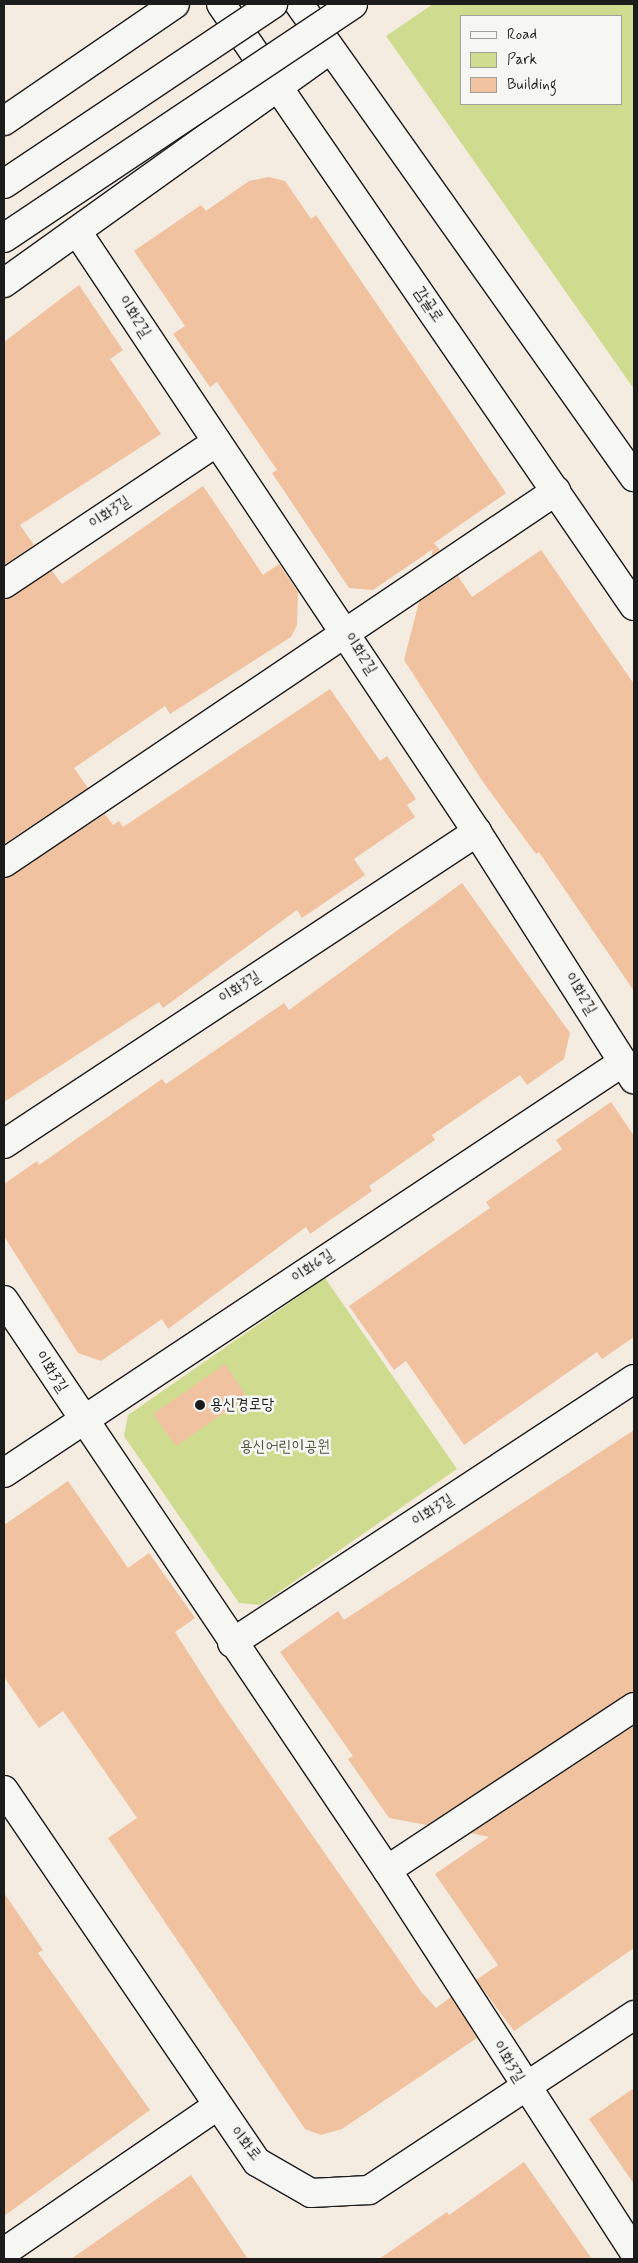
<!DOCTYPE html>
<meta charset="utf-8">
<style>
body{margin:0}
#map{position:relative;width:638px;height:2263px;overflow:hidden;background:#f5ece1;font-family:Mynerve,"Poor Story",sans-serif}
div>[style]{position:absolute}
.green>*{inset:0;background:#cfdc8f}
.building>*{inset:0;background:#f0c29f}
.roads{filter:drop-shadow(1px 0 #1c1c1c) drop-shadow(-1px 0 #1c1c1c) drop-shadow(0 1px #1c1c1c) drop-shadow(0 -1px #1c1c1c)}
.street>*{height:28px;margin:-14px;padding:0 14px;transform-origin:14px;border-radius:14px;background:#f6f6f2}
.secondary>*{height:28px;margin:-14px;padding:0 14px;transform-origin:14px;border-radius:14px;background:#f6f6f2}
.bridges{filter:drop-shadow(1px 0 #1c1c1c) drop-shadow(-1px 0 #1c1c1c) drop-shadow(0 1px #1c1c1c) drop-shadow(0 -1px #1c1c1c)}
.secondary-bridge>*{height:28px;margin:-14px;padding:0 14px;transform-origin:14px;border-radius:14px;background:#f6f6f2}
.dots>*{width:14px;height:14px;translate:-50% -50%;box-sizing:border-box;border:2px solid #f6f6f2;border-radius:50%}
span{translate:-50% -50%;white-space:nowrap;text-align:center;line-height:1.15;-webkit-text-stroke:5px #f6f6f2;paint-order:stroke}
.street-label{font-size:16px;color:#1c1c1c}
.poi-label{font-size:16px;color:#1c1c1c}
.left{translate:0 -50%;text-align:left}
.park-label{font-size:16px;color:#52563e}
.frame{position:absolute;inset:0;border:5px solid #1c1c1c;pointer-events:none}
.legend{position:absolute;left:460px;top:15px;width:162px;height:90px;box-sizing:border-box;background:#f6f6f2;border:1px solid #9f9f9c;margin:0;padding:6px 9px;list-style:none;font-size:15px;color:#1c1c1c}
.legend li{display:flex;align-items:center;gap:10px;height:25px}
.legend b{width:25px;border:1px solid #9f9f9c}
</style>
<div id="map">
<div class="green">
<div style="clip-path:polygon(evenodd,433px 4px,634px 4px,634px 389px,386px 36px,433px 4px,462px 16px,622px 16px,622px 104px,462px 104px,462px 16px)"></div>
<div style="clip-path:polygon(325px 1278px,457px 1469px,260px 1605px,239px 1603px,124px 1436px,128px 1415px)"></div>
</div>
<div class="building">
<div style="clip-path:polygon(269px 177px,285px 181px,311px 219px,316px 215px,506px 493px,434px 543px,440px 550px,431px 557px,433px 549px,373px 590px,349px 588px,272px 473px,277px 470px,217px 382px,210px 387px,173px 334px,185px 326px,134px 251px,201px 205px,206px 211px,249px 181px)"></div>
<div style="clip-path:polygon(79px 285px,123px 350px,110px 359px,161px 434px,20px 525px,34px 545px,4px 565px,4px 342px)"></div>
<div style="clip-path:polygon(203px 486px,263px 575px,279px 564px,298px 592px,297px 625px,291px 637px,170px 714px,165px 706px,74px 768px,88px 788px,4px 844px,4px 599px,52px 571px,62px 584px)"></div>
<div style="clip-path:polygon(541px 550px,634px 684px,634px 991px,539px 852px,536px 854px,483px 782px,404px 660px,419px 602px,458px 576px,472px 597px)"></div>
<div style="clip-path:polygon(330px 689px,380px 761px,387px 756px,416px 799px,407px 805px,415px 817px,354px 859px,365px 875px,302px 918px,297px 910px,163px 1008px,159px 1002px,4px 1102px,4px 878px,105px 814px,113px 825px,119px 821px,123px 827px)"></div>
<div style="clip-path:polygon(462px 883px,570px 1033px,564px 1059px,527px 1085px,520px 1075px,432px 1135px,435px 1140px,369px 1186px,372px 1191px,310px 1234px,306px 1227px,168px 1329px,162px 1319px,101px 1361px,78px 1353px,4px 1236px,4px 1184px,37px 1161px,39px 1165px,162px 1079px,166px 1084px,284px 1003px,289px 1010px)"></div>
<div style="clip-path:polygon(611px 1102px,634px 1136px,634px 1337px,602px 1359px,597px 1352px,464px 1445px,406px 1361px,394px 1370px,349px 1306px,490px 1208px,486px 1202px,562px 1149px,556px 1140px)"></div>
<div style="clip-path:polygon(225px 1364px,247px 1397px,176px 1446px,153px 1414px)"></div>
<div style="clip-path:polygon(634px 1430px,634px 1692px,427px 1825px,389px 1818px,348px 1759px,353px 1756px,280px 1652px,338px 1611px,344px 1620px)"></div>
<div style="clip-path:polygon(68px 1481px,128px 1568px,149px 1553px,195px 1618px,175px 1632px,221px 1704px,422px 1993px,436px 2008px,451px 1997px,477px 2038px,342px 2129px,321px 2135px,305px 2129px,108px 1838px,137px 1818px,63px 1711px,39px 1728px,4px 1677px,4px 1525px)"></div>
<div style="clip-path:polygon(634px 1726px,634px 1948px,514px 2031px,476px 1980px,498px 1965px,435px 1874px,489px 1837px,471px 1833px)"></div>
<div style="clip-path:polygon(4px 1893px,43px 1950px,38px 1953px,150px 2110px,4px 2216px)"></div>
<div style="clip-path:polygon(634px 2088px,634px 2184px,589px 2119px)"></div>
<div style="clip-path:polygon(524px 2162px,592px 2259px,379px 2259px,447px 2212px,449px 2215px)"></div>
<div style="clip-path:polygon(191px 2175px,248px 2259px,71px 2259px)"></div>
</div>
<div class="roads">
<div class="street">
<div style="left:4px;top:121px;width:207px;rotate:-34.4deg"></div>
<div style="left:78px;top:233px;width:720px;rotate:56.33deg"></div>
<div style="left:477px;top:832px;width:293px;rotate:57.6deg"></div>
<div style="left:4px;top:283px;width:401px;rotate:-35.6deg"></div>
<div style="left:4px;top:584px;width:256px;rotate:-33.7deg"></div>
<div style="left:4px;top:863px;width:666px;rotate:-33.98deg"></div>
<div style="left:4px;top:1144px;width:567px;rotate:-33.41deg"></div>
<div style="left:4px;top:1300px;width:687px;rotate:56.1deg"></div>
<div style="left:387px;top:1870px;width:455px;rotate:57.1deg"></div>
<div style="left:4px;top:1473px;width:743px;rotate:-33.58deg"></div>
<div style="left:232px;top:1643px;width:481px;rotate:-33.3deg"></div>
<div style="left:4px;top:1790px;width:450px;rotate:55.8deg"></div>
<div style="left:257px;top:2162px;width:62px;rotate:29.9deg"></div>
<div style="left:311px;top:2193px;width:58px;rotate:-3deg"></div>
<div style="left:369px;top:2190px;width:318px;rotate:-33.4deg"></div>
<div style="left:387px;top:1870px;width:296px;rotate:-33.4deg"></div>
<div style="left:4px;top:2252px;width:257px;rotate:-34.4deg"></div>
</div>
<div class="secondary">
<div style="left:221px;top:4px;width:730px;rotate:55.55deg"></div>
<div style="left:299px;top:4px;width:580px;rotate:54.69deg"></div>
</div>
</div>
<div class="bridges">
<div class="secondary-bridge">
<div style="left:4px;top:184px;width:324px;rotate:-33.8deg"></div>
<div style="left:4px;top:238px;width:420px;rotate:-33.8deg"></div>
</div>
</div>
<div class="dots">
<div style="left:200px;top:1405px;background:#1c1c1c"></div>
</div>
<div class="street-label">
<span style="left:428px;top:305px;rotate:56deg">감골로</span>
<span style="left:134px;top:317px;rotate:57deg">이화2길</span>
<span style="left:110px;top:513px;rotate:-34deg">이화3길</span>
<span style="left:360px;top:654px;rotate:57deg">이화2길</span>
<span style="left:240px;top:988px;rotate:-33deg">이화3길</span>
<span style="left:580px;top:994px;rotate:58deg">이화2길</span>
<span style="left:313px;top:1267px;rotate:-34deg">이화6길</span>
<span style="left:51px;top:1372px;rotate:57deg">이화3길</span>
<span style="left:433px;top:1511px;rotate:-33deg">이화3길</span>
<span style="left:508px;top:2062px;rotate:58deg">이화3길</span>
<span style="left:245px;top:2144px;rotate:50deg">이화로</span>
</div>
<div class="poi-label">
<span class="left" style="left:210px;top:1405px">용신경로당</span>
</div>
<div class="park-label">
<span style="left:285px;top:1447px">용신어린이공원</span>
</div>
<div class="frame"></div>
<ul class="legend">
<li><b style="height:6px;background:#f6f6f2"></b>Road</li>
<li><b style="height:14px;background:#cfdc8f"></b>Park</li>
<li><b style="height:14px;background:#f0c29f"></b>Building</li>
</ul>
</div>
